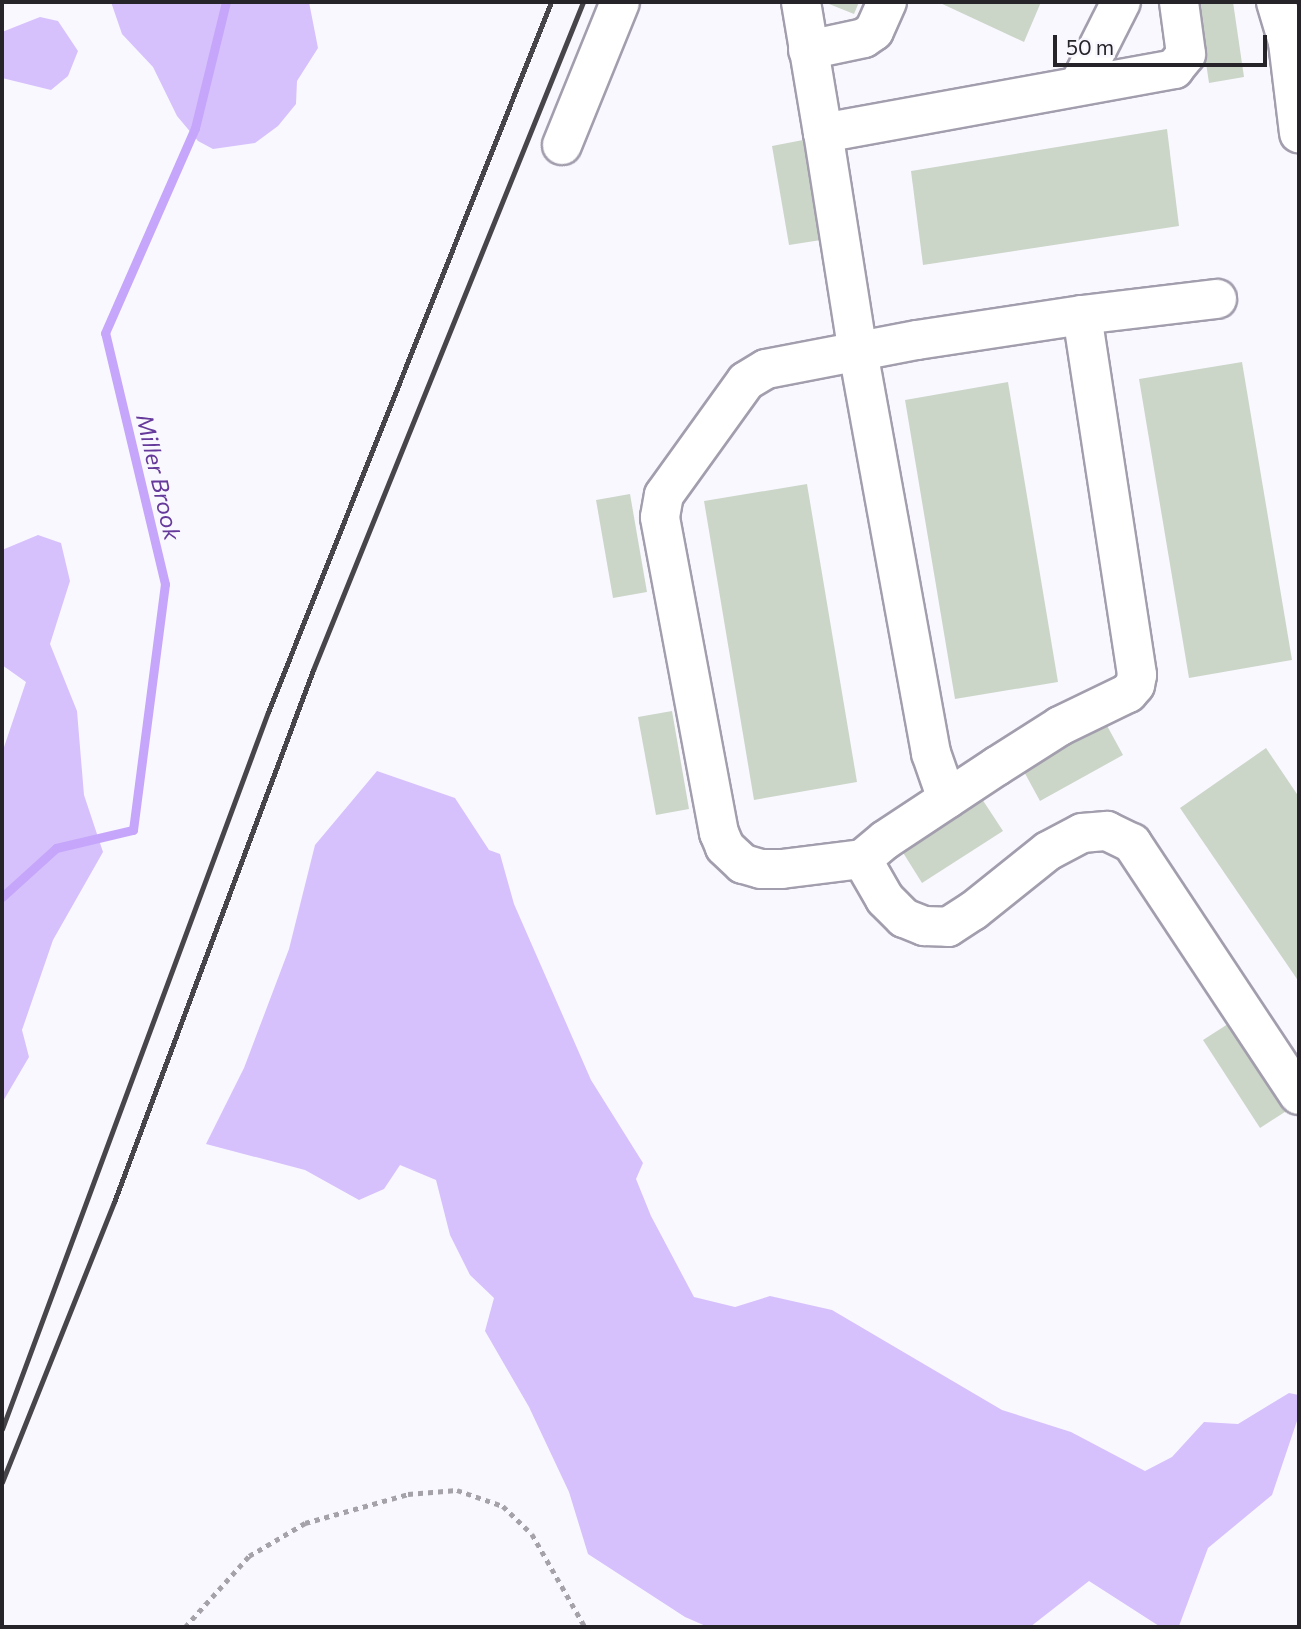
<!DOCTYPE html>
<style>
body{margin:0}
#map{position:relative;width:1301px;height:1629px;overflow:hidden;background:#faf8ff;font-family:Commissioner,sans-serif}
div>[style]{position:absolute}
.green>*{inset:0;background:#d6c1fc}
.stream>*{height:9px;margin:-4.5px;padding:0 4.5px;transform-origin:4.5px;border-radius:4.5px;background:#c6a6fa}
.building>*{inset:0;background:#cbd6c9}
.path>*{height:4.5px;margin-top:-2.25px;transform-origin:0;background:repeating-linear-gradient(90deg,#a5a3a9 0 5px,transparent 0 10px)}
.roads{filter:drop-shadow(2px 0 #a39ead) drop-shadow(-2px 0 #a39ead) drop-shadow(0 2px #a39ead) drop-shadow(0 -2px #a39ead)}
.minor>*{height:38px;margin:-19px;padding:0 19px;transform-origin:19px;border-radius:19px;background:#fff}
.rail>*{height:5px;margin:-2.5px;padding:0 2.5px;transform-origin:2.5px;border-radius:2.5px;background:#47454a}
span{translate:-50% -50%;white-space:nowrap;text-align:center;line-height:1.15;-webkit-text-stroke:5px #faf8ff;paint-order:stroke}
.water-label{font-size:23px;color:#653a9a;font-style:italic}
.frame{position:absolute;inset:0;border:4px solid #262429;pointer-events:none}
.scale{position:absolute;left:1053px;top:35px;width:214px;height:32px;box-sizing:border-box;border:4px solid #262429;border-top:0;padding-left:9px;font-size:21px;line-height:24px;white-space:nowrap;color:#262429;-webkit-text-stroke:5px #faf8ff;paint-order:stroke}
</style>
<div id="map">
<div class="green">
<div style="clip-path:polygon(111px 2px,309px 2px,318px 48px,297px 81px,296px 104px,278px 126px,255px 143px,213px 149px,198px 141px,177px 116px,153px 67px,122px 34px)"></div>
<div style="clip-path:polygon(40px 17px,58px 21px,78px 51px,68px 76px,51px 90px,2px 78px,2px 32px)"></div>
<div style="clip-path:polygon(38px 535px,61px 543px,70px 581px,50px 644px,77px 711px,84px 795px,103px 852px,53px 940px,22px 1030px,29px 1057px,2px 1103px,2px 753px,26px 682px,2px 665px,2px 550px)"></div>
<div style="clip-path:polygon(377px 771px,455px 798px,489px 850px,500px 854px,514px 904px,591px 1080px,643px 1163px,636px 1179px,651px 1216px,694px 1297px,735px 1307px,770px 1296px,832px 1310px,1002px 1410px,1071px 1432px,1145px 1471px,1172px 1457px,1204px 1422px,1238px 1424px,1289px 1393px,1299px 1395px,1299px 1415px,1272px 1495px,1208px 1548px,1179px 1626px,1159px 1626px,1089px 1581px,1030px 1627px,708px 1627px,685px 1617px,588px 1554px,569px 1492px,529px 1407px,485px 1331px,494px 1298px,470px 1275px,450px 1235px,436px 1180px,400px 1165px,384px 1189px,359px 1200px,305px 1170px,206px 1144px,244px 1068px,289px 949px,315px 845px)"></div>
</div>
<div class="stream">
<div style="left:2px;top:897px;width:73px;rotate:-42.2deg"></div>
<div style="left:56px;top:848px;width:79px;rotate:-13.2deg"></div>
<div style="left:133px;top:830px;width:248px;rotate:-82.6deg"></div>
<div style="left:165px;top:584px;width:258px;rotate:-103.4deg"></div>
<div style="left:105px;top:333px;width:224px;rotate:-66.3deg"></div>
<div style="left:195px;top:128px;width:130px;rotate:-76.2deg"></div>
</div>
<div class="building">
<div style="clip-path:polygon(824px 2px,859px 2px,854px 14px)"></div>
<div style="clip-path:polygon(938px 2px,1041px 2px,1024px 42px)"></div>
<div style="clip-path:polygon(1197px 2px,1233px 2px,1244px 77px,1209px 83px)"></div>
<div style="clip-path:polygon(1167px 129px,1179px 226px,923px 265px,911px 171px)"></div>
<div style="clip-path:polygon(803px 140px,821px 240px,789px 245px,772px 146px)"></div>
<div style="clip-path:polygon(1242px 362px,1292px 660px,1189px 678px,1139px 379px)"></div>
<div style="clip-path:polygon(1008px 382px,1058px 682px,955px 699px,905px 400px)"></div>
<div style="clip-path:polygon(807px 484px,857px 782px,754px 800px,704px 501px)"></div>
<div style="clip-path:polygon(630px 494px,647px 592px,613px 598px,596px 500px)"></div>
<div style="clip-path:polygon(672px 711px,689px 809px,656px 815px,638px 717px)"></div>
<div style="clip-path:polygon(1105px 722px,1123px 755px,1040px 801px,1022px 768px)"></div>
<div style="clip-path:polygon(1266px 748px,1299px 797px,1299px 982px,1180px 808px)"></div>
<div style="clip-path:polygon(982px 799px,1003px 831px,922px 883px,902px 851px)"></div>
<div style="clip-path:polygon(1231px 1022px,1288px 1110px,1260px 1128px,1203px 1040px)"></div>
</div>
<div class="path">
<div style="left:185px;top:1627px;width:96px;rotate:-48deg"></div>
<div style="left:249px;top:1556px;width:65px;rotate:-30.5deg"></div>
<div style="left:305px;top:1523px;width:107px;rotate:-15.7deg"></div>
<div style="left:408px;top:1494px;width:49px;rotate:-4.7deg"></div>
<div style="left:457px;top:1490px;width:49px;rotate:19.2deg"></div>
<div style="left:503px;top:1506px;width:40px;rotate:44deg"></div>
<div style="left:532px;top:1534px;width:107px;rotate:60.3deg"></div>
</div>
<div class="roads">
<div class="minor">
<div style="left:801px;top:2px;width:133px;rotate:80.5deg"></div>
<div style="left:1276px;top:2px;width:42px;rotate:73.3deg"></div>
<div style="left:1288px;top:42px;width:92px;rotate:83.1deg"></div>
<div style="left:808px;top:50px;width:57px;rotate:-12.1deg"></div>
<div style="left:864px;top:38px;width:12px;rotate:-35deg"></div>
<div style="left:874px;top:31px;width:32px;rotate:-66deg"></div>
<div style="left:1079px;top:85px;width:93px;rotate:-63.2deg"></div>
<div style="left:562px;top:145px;width:154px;rotate:-67.9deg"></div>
<div style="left:1082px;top:315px;width:364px;rotate:81.3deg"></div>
<div style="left:1137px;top:675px;width:10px;rotate:101deg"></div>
<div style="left:1135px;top:685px;width:11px;rotate:131deg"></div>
<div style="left:1128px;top:693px;width:76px;rotate:154.1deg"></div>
<div style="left:1060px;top:726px;width:75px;rotate:147.6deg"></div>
<div style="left:997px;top:766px;width:134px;rotate:146.5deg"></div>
<div style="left:885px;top:840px;width:30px;rotate:140deg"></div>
<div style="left:862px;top:859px;width:81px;rotate:172.9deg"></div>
<div style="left:782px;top:869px;width:21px;rotate:180deg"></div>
<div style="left:761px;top:869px;width:19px;rotate:-164deg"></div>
<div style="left:743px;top:864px;width:25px;rotate:-137deg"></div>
<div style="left:725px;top:847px;width:15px;rotate:-113deg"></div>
<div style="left:719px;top:833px;width:321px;rotate:-100.6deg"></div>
<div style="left:660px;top:517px;width:22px;rotate:-80deg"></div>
<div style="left:664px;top:495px;width:140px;rotate:-54.3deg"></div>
<div style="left:746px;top:381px;width:23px;rotate:-31deg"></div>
<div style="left:766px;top:369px;width:154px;rotate:-10.9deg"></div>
<div style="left:917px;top:340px;width:167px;rotate:-8.6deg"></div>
<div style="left:1082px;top:315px;width:136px;rotate:-6.8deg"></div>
<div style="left:947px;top:799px;width:49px;rotate:-109.2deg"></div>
<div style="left:931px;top:753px;width:407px;rotate:-100.3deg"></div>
<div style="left:858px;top:353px;width:223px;rotate:-99deg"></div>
<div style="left:823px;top:133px;width:357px;rotate:-10.3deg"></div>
<div style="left:1174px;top:69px;width:19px;rotate:-51deg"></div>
<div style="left:1186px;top:54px;width:52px;rotate:-97.7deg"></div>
<div style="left:862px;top:859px;width:46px;rotate:60.1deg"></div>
<div style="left:885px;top:899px;width:27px;rotate:45deg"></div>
<div style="left:904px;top:918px;width:22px;rotate:22deg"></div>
<div style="left:924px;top:926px;width:24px;rotate:2deg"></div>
<div style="left:948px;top:927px;width:30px;rotate:-33deg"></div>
<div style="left:973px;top:911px;width:96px;rotate:-38.7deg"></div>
<div style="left:1048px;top:851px;width:38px;rotate:-28deg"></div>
<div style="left:1082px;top:833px;width:25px;rotate:-5deg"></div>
<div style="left:1107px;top:831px;width:28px;rotate:26deg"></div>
<div style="left:1132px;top:843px;width:302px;rotate:56.5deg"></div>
</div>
</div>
<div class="rail">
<div style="left:2px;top:1429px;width:765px;rotate:-69.65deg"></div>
<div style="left:268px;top:712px;width:764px;rotate:-68.27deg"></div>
<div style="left:2px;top:1482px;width:302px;rotate:-68.2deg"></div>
<div style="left:114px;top:1202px;width:568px;rotate:-69.49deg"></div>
<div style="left:313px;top:670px;width:721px;rotate:-67.99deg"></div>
</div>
<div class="water-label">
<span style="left:159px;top:477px;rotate:77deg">Miller Brook</span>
</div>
<div class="frame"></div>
<div class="scale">50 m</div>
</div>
